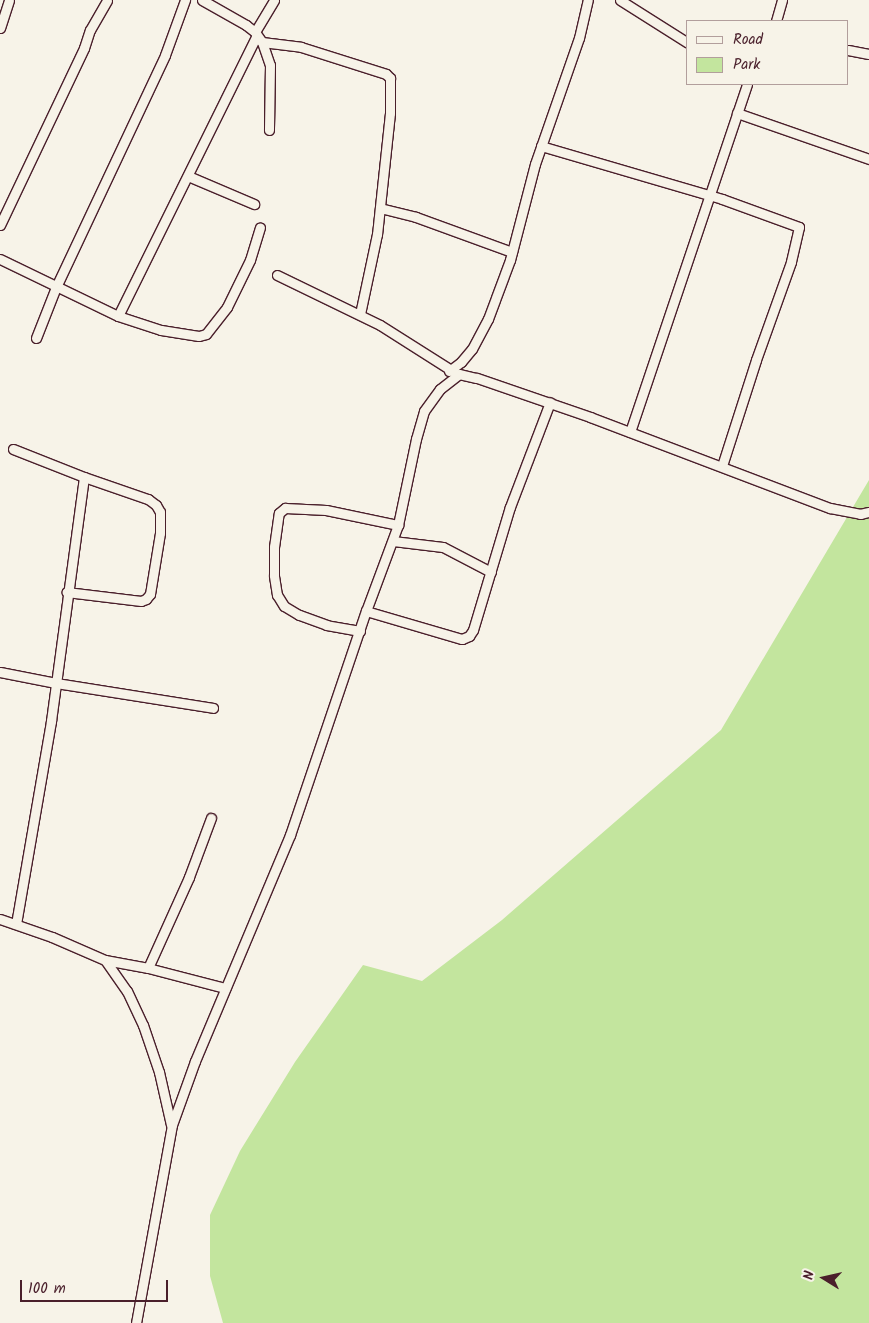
<!DOCTYPE html>
<style>
body{margin:0}
#map{position:relative;width:869px;height:1323px;overflow:hidden;background:#f7f3e8;font-family:Kalam,sans-serif}
div>[style]{position:absolute}
.green>*{inset:0;background:#c3e59e}
.roads{filter:drop-shadow(1px 0 #4a1f2b) drop-shadow(-1px 0 #4a1f2b) drop-shadow(0 1px #4a1f2b) drop-shadow(0 -1px #4a1f2b)}
.street>*{height:9px;margin:-4.5px;padding:0 4.5px;transform-origin:4.5px;border-radius:4.5px;background:#f7f3e8}
span{translate:-50% -50%;white-space:nowrap;text-align:center;line-height:1.15;-webkit-text-stroke:4px #f7f3e8;paint-order:stroke}
.legend{position:absolute;left:686px;top:20px;width:162px;height:65px;box-sizing:border-box;background:#f7f3e8;border:1px solid #b29e9c;margin:0;padding:6px 9px;list-style:none;font-size:15px;color:#4a1f2b}
.legend li{display:flex;align-items:center;gap:10px;height:25px}
.legend b{width:25px;border:1px solid #b29e9c}
.north{position:absolute;left:799px;top:1253px;width:50px;height:50px;-webkit-text-stroke:4px #f7f3e8;paint-order:stroke;rotate:280deg;font-size:14px;font-weight:700;line-height:20px;text-align:center;color:#4a1f2b}
.north::after{content:'';display:block;margin:auto;width:18px;height:22px;background:#4a1f2b;clip-path:polygon(50% 0,100% 100%,50% 72%,0 100%)}
.scale{position:absolute;left:20px;top:1280px;width:148px;height:22px;box-sizing:border-box;border:2px solid #4a1f2b;border-top:0;padding-left:6px;font-size:15px;line-height:18px;white-space:nowrap;color:#4a1f2b;-webkit-text-stroke:4px #f7f3e8;paint-order:stroke}
</style>
<div id="map">
<div class="green">
<div style="clip-path:polygon(869px 480px,869px 1323px,223px 1323px,210px 1276px,210px 1215px,240px 1151px,295px 1062px,363px 965px,422px 981px,502px 920px,721px 730px)"></div>
</div>
<div class="roads">
<div class="street">
<div style="left:202px;top:0;width:51px;rotate:29.6deg"></div>
<div style="left:246px;top:25px;width:11px;rotate:38deg"></div>
<div style="left:255px;top:32px;width:12px;rotate:55deg"></div>
<div style="left:262px;top:42px;width:24px;rotate:71deg"></div>
<div style="left:270px;top:65px;width:65px;rotate:90.9deg"></div>
<div style="left:620px;top:0;width:80px;rotate:32.3deg"></div>
<div style="left:776px;top:21px;width:22px;rotate:-74deg"></div>
<div style="left:0;top:28px;width:29px;rotate:-72deg"></div>
<div style="left:255px;top:32px;width:37px;rotate:-59deg"></div>
<div style="left:262px;top:42px;width:39px;rotate:7deg"></div>
<div style="left:301px;top:47px;width:89px;rotate:17.6deg"></div>
<div style="left:386px;top:74px;width:6px;rotate:45deg"></div>
<div style="left:390px;top:78px;width:35px;rotate:90deg"></div>
<div style="left:390px;top:113px;width:122px;rotate:96.1deg"></div>
<div style="left:377px;top:234px;width:82px;rotate:102deg"></div>
<div style="left:848px;top:50px;width:21px;rotate:11deg"></div>
<div style="left:737px;top:113px;width:140px;rotate:19.2deg"></div>
<div style="left:541px;top:146px;width:189px;rotate:16.3deg"></div>
<div style="left:722px;top:199px;width:82px;rotate:20deg"></div>
<div style="left:799px;top:227px;width:36px;rotate:103deg"></div>
<div style="left:791px;top:262px;width:104px;rotate:109.7deg"></div>
<div style="left:756px;top:360px;width:111px;rotate:107.8deg"></div>
<div style="left:188px;top:176px;width:72px;rotate:23deg"></div>
<div style="left:380px;top:208px;width:37px;rotate:14deg"></div>
<div style="left:416px;top:217px;width:102px;rotate:20deg"></div>
<div style="left:0;top:225px;width:196px;rotate:-64.6deg"></div>
<div style="left:84px;top:48px;width:19px;rotate:-72deg"></div>
<div style="left:90px;top:30px;width:34px;rotate:-60deg"></div>
<div style="left:0;top:259px;width:131px;rotate:25.8deg"></div>
<div style="left:118px;top:316px;width:45px;rotate:18deg"></div>
<div style="left:161px;top:330px;width:38px;rotate:9deg"></div>
<div style="left:199px;top:336px;width:7px;rotate:-16deg"></div>
<div style="left:206px;top:334px;width:34px;rotate:-52deg"></div>
<div style="left:227px;top:307px;width:52px;rotate:-63.9deg"></div>
<div style="left:250px;top:260px;width:34px;rotate:-73deg"></div>
<div style="left:277px;top:275px;width:114px;rotate:25.9deg"></div>
<div style="left:380px;top:325px;width:88px;rotate:32.4deg"></div>
<div style="left:118px;top:316px;width:313px;rotate:-63.7deg"></div>
<div style="left:36px;top:338px;width:55px;rotate:-68.6deg"></div>
<div style="left:56px;top:287px;width:256px;rotate:-64.8deg"></div>
<div style="left:165px;top:55px;width:59px;rotate:-70deg"></div>
<div style="left:449px;top:371px;width:15px;rotate:-37deg"></div>
<div style="left:461px;top:362px;width:17px;rotate:-50deg"></div>
<div style="left:472px;top:349px;width:34px;rotate:-62deg"></div>
<div style="left:488px;top:319px;width:63px;rotate:-69.6deg"></div>
<div style="left:510px;top:260px;width:99px;rotate:-75.4deg"></div>
<div style="left:535px;top:164px;width:133px;rotate:-70.8deg"></div>
<div style="left:579px;top:38px;width:39px;rotate:-77deg"></div>
<div style="left:630px;top:432px;width:367px;rotate:-71.4deg"></div>
<div style="left:13px;top:449px;width:76px;rotate:21.5deg"></div>
<div style="left:84px;top:477px;width:68px;rotate:19deg"></div>
<div style="left:148px;top:499px;width:10px;rotate:37deg"></div>
<div style="left:156px;top:505px;width:8px;rotate:60deg"></div>
<div style="left:160px;top:512px;width:21px;rotate:90deg"></div>
<div style="left:160px;top:533px;width:62px;rotate:99.3deg"></div>
<div style="left:150px;top:594px;width:6px;rotate:129deg"></div>
<div style="left:146px;top:599px;width:5px;rotate:158deg"></div>
<div style="left:141px;top:601px;width:75px;rotate:-173.1deg"></div>
<div style="left:393px;top:541px;width:50px;rotate:6.8deg"></div>
<div style="left:443px;top:547px;width:54px;rotate:27.5deg"></div>
<div style="left:366px;top:611px;width:100px;rotate:16.3deg"></div>
<div style="left:462px;top:639px;width:8px;rotate:-23deg"></div>
<div style="left:469px;top:636px;width:7px;rotate:-56deg"></div>
<div style="left:473px;top:630px;width:128px;rotate:-73.3deg"></div>
<div style="left:510px;top:507px;width:112px;rotate:-69.1deg"></div>
<div style="left:360px;top:631px;width:34px;rotate:-170deg"></div>
<div style="left:327px;top:625px;width:30px;rotate:-160deg"></div>
<div style="left:299px;top:615px;width:17px;rotate:-149deg"></div>
<div style="left:284px;top:606px;width:13px;rotate:-122deg"></div>
<div style="left:277px;top:595px;width:20px;rotate:-99deg"></div>
<div style="left:274px;top:575px;width:28px;rotate:-90deg"></div>
<div style="left:274px;top:547px;width:34px;rotate:-82deg"></div>
<div style="left:279px;top:513px;width:8px;rotate:-40deg"></div>
<div style="left:285px;top:508px;width:41px;rotate:2.8deg"></div>
<div style="left:326px;top:510px;width:74px;rotate:11.8deg"></div>
<div style="left:0;top:672px;width:57px;rotate:11.1deg"></div>
<div style="left:56px;top:683px;width:159px;rotate:9deg"></div>
<div style="left:0;top:919px;width:55px;rotate:19.1deg"></div>
<div style="left:52px;top:937px;width:58px;rotate:23.5deg"></div>
<div style="left:105px;top:960px;width:38px;rotate:55deg"></div>
<div style="left:127px;top:991px;width:38px;rotate:65deg"></div>
<div style="left:143px;top:1025px;width:50px;rotate:71.2deg"></div>
<div style="left:159px;top:1072px;width:54px;rotate:77.2deg"></div>
<div style="left:16px;top:924px;width:206px;rotate:-80.2deg"></div>
<div style="left:51px;top:721px;width:246px;rotate:-82.3deg"></div>
<div style="left:105px;top:960px;width:44px;rotate:10.5deg"></div>
<div style="left:148px;top:968px;width:80px;rotate:14.6deg"></div>
<div style="left:148px;top:968px;width:100px;rotate:-65.7deg"></div>
<div style="left:189px;top:877px;width:63px;rotate:-69.6deg"></div>
<div style="left:136px;top:1323px;width:201px;rotate:-79.7deg"></div>
<div style="left:172px;top:1125px;width:68px;rotate:-70.2deg"></div>
<div style="left:195px;top:1061px;width:245px;rotate:-67.2deg"></div>
<div style="left:290px;top:835px;width:237px;rotate:-71.3deg"></div>
<div style="left:366px;top:611px;width:92px;rotate:-69.6deg"></div>
<div style="left:398px;top:525px;width:88px;rotate:-78.2deg"></div>
<div style="left:416px;top:439px;width:29px;rotate:-74deg"></div>
<div style="left:424px;top:411px;width:27px;rotate:-54deg"></div>
<div style="left:440px;top:389px;width:24px;rotate:-38deg"></div>
<div style="left:459px;top:374px;width:18px;rotate:13deg"></div>
<div style="left:477px;top:378px;width:120px;rotate:19deg"></div>
<div style="left:590px;top:417px;width:257px;rotate:20.8deg"></div>
<div style="left:830px;top:508px;width:31px;rotate:11deg"></div>
<div style="left:860px;top:514px;width:9px;rotate:-13deg"></div>
</div>
</div>
<ul class="legend">
<li><b style="height:6px;background:#f7f3e8"></b>Road</li>
<li><b style="height:14px;background:#c3e59e"></b>Park</li>
</ul>
<div class="north">N</div>
<div class="scale">100 m</div>
</div>
